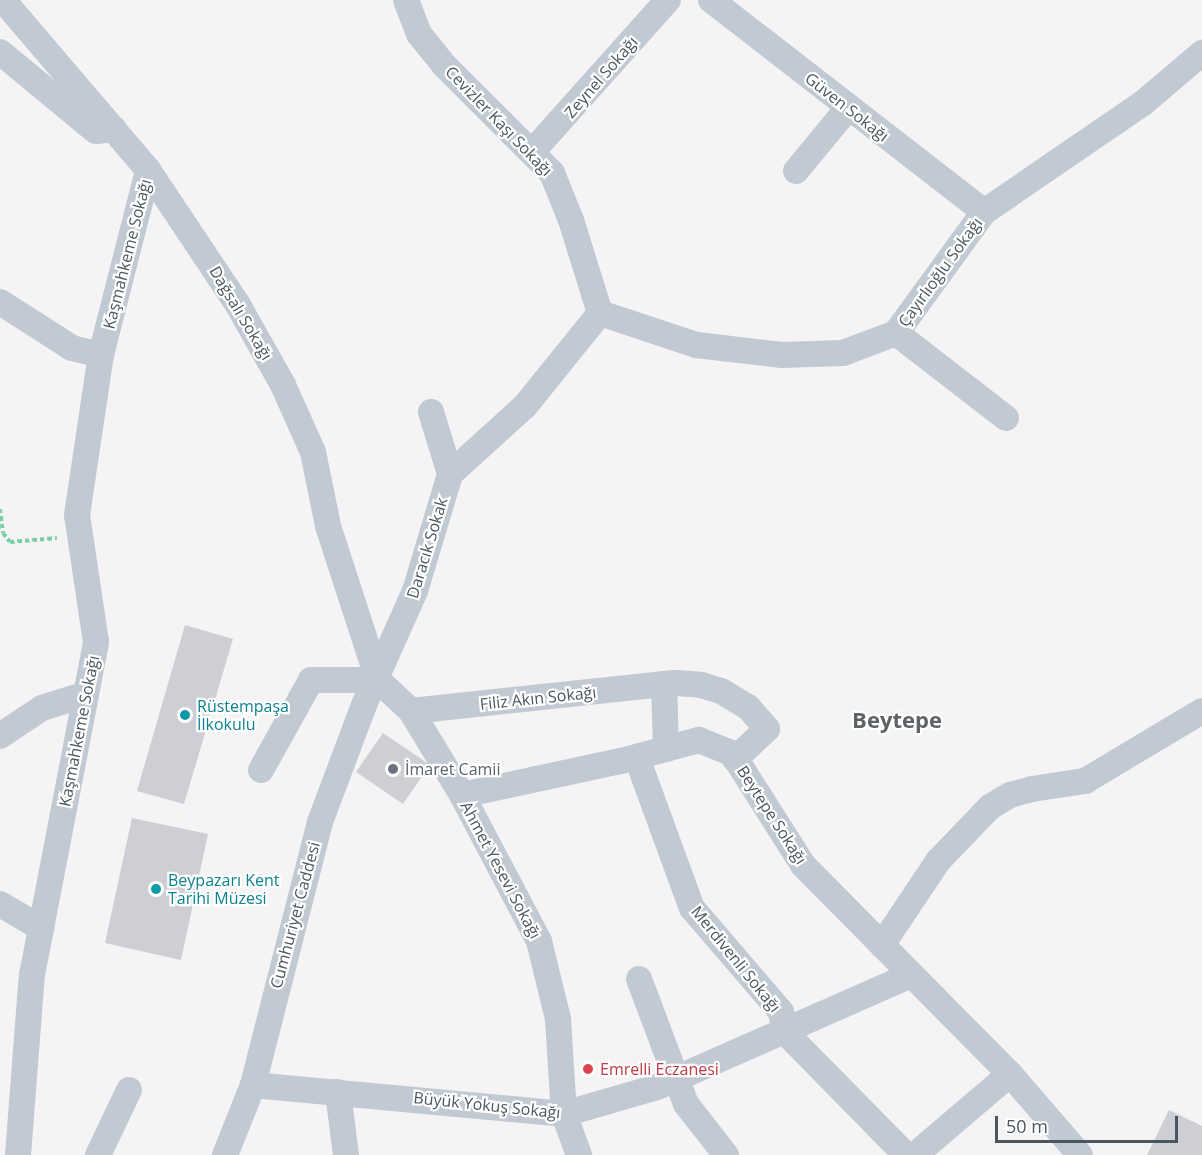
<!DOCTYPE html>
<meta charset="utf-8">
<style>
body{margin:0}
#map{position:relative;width:1202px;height:1155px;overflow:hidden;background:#f5f3f3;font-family:"Open Sans",sans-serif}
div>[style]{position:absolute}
.building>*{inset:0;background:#cdcfd5}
.path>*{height:4px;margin-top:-2px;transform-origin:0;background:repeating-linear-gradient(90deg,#7ad0a6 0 4.5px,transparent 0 7.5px)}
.minor>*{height:26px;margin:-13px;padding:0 13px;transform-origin:13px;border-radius:13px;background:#c1cad2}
.dots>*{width:16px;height:16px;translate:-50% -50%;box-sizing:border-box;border:3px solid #fff;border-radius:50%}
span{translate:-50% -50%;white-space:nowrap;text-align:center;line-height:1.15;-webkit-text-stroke:4.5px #fff;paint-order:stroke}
.street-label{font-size:16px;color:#4a5661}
.culture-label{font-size:16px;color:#0d838f}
.left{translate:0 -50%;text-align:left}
.worship-label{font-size:16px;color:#5b616d}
.health-label{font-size:16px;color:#be3a42}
.district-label{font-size:22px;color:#5f6368;font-weight:700}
.scale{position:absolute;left:995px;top:1116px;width:183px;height:27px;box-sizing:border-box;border:3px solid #4a5661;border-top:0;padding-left:8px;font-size:18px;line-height:21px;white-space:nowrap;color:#4a5661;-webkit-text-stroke:4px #fff;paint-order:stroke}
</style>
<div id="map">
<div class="building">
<div style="clip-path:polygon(185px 625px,233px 639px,184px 804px,137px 791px)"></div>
<div style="clip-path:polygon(383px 733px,430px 765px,403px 804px,356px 772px)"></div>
<div style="clip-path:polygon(132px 818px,208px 834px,181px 960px,105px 943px)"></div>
<div style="clip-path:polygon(1169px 1110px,1202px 1126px,1202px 1155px,1147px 1155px)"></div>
</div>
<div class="path">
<div style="left:0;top:509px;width:24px;rotate:83deg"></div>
<div style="left:3px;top:533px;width:11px;rotate:52deg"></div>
<div style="left:10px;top:542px;width:47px;rotate:-4.9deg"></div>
</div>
<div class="minor">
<div style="left:3px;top:0;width:223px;rotate:49.5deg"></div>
<div style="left:148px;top:170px;width:162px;rotate:56.3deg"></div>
<div style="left:238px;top:305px;width:92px;rotate:60.6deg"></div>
<div style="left:283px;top:385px;width:73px;rotate:65.9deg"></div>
<div style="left:313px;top:452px;width:76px;rotate:78.5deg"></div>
<div style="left:328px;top:526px;width:162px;rotate:72deg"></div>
<div style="left:378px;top:680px;width:45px;rotate:43.2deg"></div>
<div style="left:411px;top:711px;width:98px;rotate:58.7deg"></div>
<div style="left:462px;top:795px;width:165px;rotate:62.2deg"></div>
<div style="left:539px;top:941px;width:80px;rotate:76.3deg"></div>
<div style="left:558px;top:1019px;width:95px;rotate:86.4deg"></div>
<div style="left:564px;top:1114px;width:44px;rotate:69.9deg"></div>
<div style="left:406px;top:0;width:36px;rotate:69deg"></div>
<div style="left:419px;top:34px;width:40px;rotate:51deg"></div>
<div style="left:444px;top:65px;width:153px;rotate:45deg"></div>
<div style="left:552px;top:173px;width:51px;rotate:68deg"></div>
<div style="left:571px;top:220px;width:97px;rotate:72.7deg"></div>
<div style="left:711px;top:0;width:346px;rotate:37.8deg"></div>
<div style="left:0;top:52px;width:124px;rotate:39.5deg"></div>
<div style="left:96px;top:131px;width:18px;rotate:-6deg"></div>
<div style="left:532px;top:152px;width:204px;rotate:-48.2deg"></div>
<div style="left:796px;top:171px;width:82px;rotate:-50.5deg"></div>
<div style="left:0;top:302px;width:85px;rotate:32.6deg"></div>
<div style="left:72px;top:348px;width:30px;rotate:14deg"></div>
<div style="left:600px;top:313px;width:101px;rotate:18.4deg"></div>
<div style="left:696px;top:345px;width:87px;rotate:6.6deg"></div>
<div style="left:782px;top:355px;width:61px;rotate:-1.9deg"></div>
<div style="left:843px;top:353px;width:57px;rotate:-20.7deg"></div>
<div style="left:896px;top:333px;width:150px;rotate:-54deg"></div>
<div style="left:984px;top:212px;width:191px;rotate:-34.4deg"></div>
<div style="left:1142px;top:104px;width:79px;rotate:-40.4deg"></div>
<div style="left:896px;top:333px;width:139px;rotate:37.7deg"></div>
<div style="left:450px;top:474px;width:101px;rotate:-42.2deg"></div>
<div style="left:525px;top:406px;width:119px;rotate:-51.1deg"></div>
<div style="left:664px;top:684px;width:65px;rotate:88.2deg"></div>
<div style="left:411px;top:711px;width:265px;rotate:-6.1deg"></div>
<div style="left:675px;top:683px;width:26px;rotate:4deg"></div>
<div style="left:701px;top:685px;width:21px;rotate:17deg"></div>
<div style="left:721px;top:691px;width:31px;rotate:31deg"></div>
<div style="left:748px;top:707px;width:29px;rotate:49deg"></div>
<div style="left:767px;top:729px;width:44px;rotate:136.8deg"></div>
<div style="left:0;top:736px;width:50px;rotate:-33.7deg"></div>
<div style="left:42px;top:708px;width:46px;rotate:-17.7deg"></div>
<div style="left:637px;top:758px;width:160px;rotate:69.9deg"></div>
<div style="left:692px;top:908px;width:137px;rotate:49.4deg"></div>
<div style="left:781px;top:1012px;width:20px;rotate:79deg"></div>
<div style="left:785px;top:1032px;width:173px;rotate:45.5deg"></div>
<div style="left:261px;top:770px;width:103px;rotate:-60.9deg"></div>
<div style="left:311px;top:680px;width:67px"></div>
<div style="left:462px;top:795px;width:163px;rotate:-12.1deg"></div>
<div style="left:621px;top:761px;width:81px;rotate:-15.1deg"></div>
<div style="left:699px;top:740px;width:35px;rotate:22deg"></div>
<div style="left:732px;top:753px;width:133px;rotate:57.6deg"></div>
<div style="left:803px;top:865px;width:294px;rotate:45.3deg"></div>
<div style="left:1010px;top:1074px;width:107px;rotate:49.2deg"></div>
<div style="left:0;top:904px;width:48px;rotate:30.3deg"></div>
<div style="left:882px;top:945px;width:101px;rotate:-56.3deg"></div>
<div style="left:938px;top:861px;width:75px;rotate:-46.1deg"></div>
<div style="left:990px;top:807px;width:23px;rotate:-31deg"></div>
<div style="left:1010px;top:795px;width:23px;rotate:-15deg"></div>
<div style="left:1032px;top:789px;width:54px;rotate:-8.6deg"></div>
<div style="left:1085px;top:781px;width:136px;rotate:-30.9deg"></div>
<div style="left:639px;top:979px;width:134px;rotate:69.4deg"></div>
<div style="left:686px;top:1104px;width:65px;rotate:51.9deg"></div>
<div style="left:253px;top:1085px;width:312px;rotate:5.3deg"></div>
<div style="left:564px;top:1114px;width:97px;rotate:-16.2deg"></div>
<div style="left:657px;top:1087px;width:278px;rotate:-23.8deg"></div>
<div style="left:338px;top:1092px;width:64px;rotate:82.8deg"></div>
<div style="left:18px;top:1155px;width:181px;rotate:-85.6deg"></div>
<div style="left:32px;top:975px;width:339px;rotate:-79.1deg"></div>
<div style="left:96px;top:642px;width:128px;rotate:-98.5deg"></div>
<div style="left:77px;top:515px;width:162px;rotate:-81.5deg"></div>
<div style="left:101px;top:355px;width:191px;rotate:-75.7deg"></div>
<div style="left:98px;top:1155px;width:72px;rotate:-64.5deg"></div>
<div style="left:225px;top:1155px;width:75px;rotate:-68.2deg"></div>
<div style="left:253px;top:1085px;width:271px;rotate:-75.7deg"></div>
<div style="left:320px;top:822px;width:125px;rotate:-69.4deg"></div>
<div style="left:364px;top:705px;width:125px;rotate:-65.9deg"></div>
<div style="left:415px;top:591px;width:122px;rotate:-73.3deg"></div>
<div style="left:450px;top:474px;width:65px;rotate:-107deg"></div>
<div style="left:915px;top:1155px;width:125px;rotate:-40.5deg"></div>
</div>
<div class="dots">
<div style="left:185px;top:715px;background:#0f9aa8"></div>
<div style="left:393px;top:769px;background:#6b7280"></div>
<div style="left:156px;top:889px;background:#0f9aa8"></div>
<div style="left:588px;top:1069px;background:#e0444e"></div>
</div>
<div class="street-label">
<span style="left:601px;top:77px;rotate:-49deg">Zeynel Sokağı</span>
<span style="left:847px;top:107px;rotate:38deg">Güven Sokağı</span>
<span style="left:499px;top:121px;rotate:46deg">Cevizler Kaşı Sokağı</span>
<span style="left:127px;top:254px;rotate:-76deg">Kaşmahkeme Sokağı</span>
<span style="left:940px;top:272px;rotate:-54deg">Çayırlıoğlu Sokağı</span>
<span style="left:241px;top:313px;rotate:59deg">Dağsalı Sokağı</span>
<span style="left:427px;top:548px;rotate:-73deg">Daracık Sokak</span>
<span style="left:538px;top:698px;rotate:-6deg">Filiz Akın Sokağı</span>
<span style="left:79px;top:731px;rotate:-79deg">Kaşmahkeme Sokağı</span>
<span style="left:772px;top:815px;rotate:57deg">Beytepe Sokağı</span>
<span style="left:501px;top:870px;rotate:62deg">Ahmet Yesevi Sokağı</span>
<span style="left:295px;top:915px;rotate:-75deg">Cumhuriyet Caddesi</span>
<span style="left:736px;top:959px;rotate:51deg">Merdivenli Sokağı</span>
<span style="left:487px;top:1105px;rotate:6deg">Büyük Yokuş Sokağı</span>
</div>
<div class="culture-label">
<span class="left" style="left:197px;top:715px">Rüstempaşa<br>İlkokulu</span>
<span class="left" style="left:168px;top:889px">Beypazarı Kent<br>Tarihi Müzesi</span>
</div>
<div class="worship-label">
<span class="left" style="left:405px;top:769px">İmaret Camii</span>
</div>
<div class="health-label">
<span class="left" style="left:600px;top:1069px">Emrelli Eczanesi</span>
</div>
<div class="district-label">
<span style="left:897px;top:720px">Beytepe</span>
</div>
<div class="scale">50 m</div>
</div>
